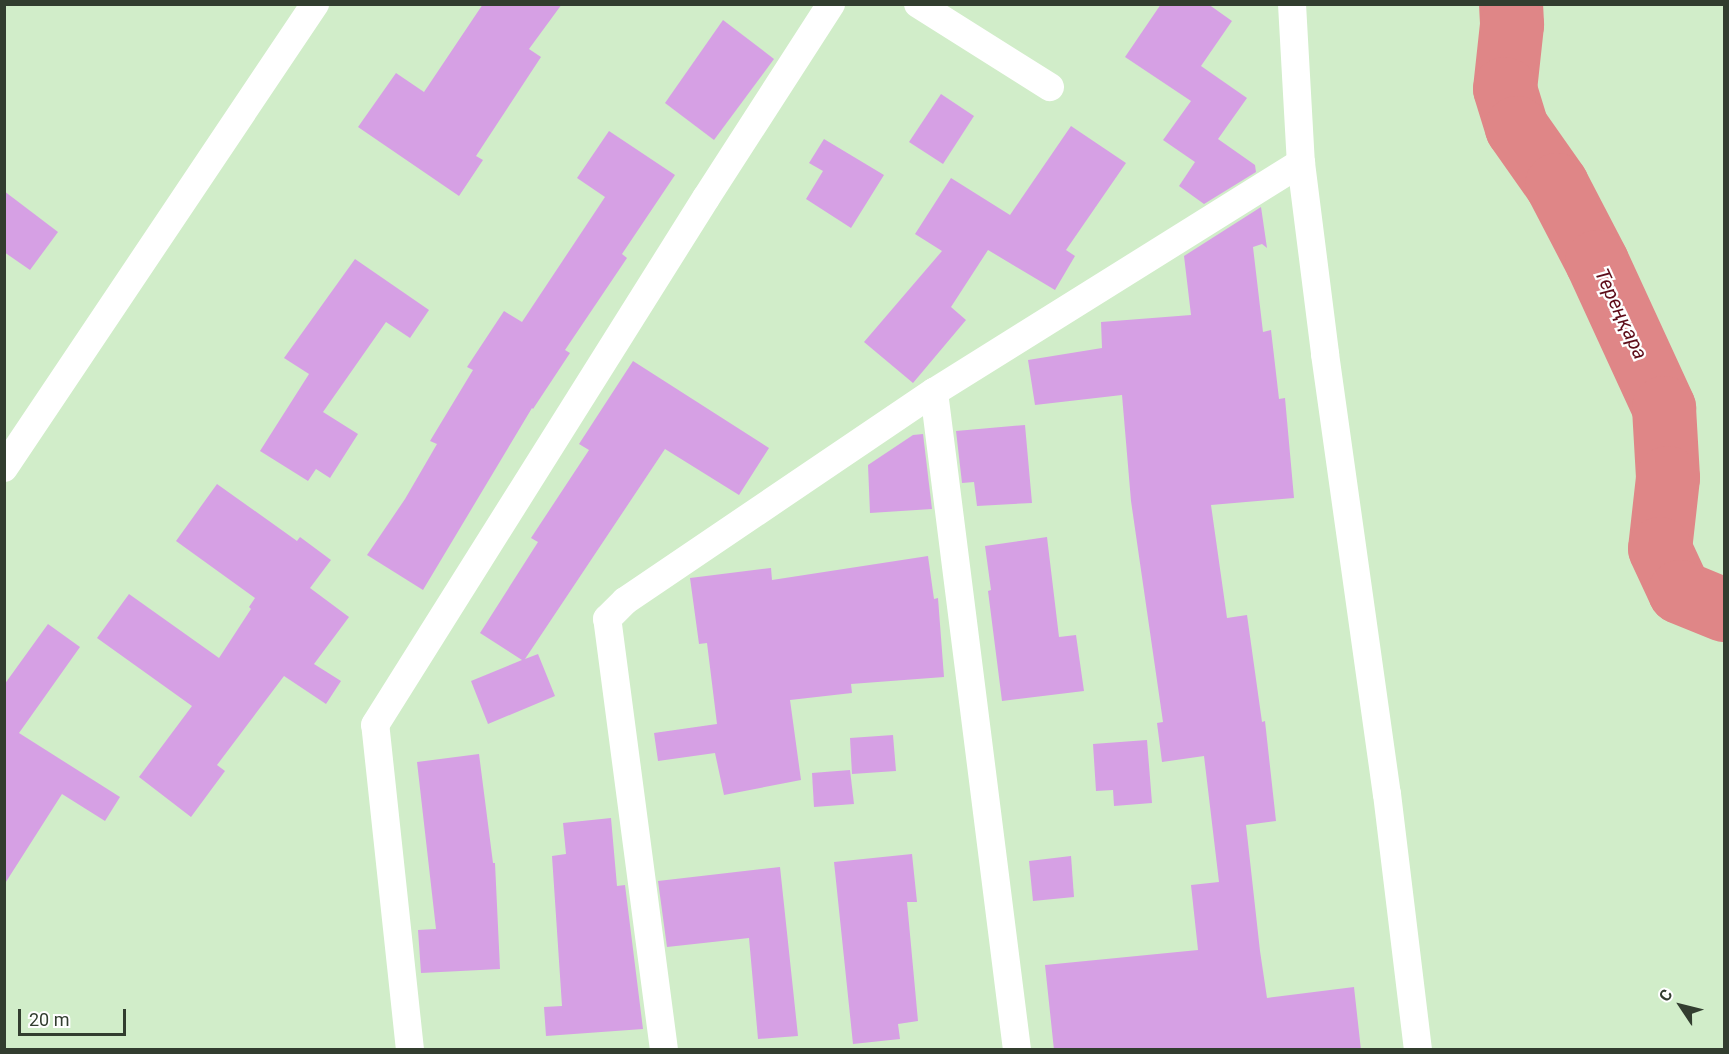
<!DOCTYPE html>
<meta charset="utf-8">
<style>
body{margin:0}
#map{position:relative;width:1729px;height:1054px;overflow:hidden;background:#d1edc9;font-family:Roboto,sans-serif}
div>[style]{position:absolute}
.river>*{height:64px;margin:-32px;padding:0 32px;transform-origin:32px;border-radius:32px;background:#df8687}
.building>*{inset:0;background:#d6a0e4}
.street>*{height:28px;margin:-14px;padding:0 14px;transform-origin:14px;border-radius:14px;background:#fff}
span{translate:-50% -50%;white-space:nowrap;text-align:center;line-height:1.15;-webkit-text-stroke:4.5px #fff;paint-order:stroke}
.water-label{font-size:20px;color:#5e0d19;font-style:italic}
.frame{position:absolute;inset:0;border:6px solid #323d2f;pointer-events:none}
.north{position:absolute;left:1651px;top:976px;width:60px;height:60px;-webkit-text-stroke:4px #fff;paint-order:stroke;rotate:305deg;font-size:16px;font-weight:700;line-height:24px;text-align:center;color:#323d2f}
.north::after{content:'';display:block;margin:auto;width:21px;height:27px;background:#323d2f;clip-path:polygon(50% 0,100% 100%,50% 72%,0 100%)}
.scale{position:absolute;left:18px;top:1009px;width:108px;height:27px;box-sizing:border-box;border:3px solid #323d2f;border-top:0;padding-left:8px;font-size:18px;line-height:21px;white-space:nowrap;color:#323d2f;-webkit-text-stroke:4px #fff;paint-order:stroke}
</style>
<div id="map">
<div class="river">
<div style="left:1511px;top:4px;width:21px;rotate:87deg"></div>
<div style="left:1512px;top:25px;width:64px;rotate:96.2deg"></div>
<div style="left:1505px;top:89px;width:41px;rotate:72.9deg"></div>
<div style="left:1517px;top:128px;width:70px;rotate:54.9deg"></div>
<div style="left:1557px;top:185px;width:87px;rotate:62.5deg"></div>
<div style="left:1597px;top:262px;width:161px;rotate:65.3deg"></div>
<div style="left:1664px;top:408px;width:70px;rotate:86.7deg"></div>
<div style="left:1668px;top:478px;width:71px;rotate:96.4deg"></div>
<div style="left:1660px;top:549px;width:47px;rotate:65.1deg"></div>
<div style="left:1680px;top:592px;width:48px;rotate:22.2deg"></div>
</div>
<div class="building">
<div style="clip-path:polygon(483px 4px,562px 4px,529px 49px,541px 57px,476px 156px,483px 160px,459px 196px,358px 127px,396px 73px,424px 92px)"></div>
<div style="clip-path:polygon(1161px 4px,1208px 4px,1232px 21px,1201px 66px,1247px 98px,1218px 139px,1255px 165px,1256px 172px,1204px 204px,1179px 186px,1195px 162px,1163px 140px,1191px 101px,1125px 57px)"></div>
<div style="clip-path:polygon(723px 20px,774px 59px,714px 140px,665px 103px)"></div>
<div style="clip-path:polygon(941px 94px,974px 116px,943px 164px,909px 142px)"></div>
<div style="clip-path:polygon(1071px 126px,1126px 163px,1066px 250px,1075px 256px,1055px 290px,988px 250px,951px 307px,966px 320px,913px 383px,864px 342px,942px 251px,915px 234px,951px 178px,1010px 215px)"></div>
<div style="clip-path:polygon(609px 131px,675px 175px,622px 254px,627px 258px,565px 350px,570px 353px,533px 409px,532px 408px,423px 590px,367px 555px,405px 499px,437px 444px,430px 441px,473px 370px,467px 367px,504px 311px,522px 322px,605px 197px,577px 178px)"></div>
<div style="clip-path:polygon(824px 139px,884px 175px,851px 228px,806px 199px,823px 171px,809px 163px)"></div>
<div style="clip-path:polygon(4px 191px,58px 232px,30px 270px,4px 252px)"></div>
<div style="clip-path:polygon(1261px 207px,1267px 248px,1262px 244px,1253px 247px,1263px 332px,1271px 330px,1279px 399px,1285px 398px,1294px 498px,1211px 505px,1227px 618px,1247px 615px,1262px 722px,1265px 721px,1276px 821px,1246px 825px,1260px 951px,1267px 998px,1354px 987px,1361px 1050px,1054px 1050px,1045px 965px,1198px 950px,1191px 885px,1219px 882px,1204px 756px,1162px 762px,1157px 723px,1163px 722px,1131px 501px,1122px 395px,1035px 405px,1028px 360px,1102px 348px,1101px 322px,1191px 315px,1184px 256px)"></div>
<div style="clip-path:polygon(355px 259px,429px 310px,410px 338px,386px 322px,323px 412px,358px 434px,330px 478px,316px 469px,308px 481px,260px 451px,309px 374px,284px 358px)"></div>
<div style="clip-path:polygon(633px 361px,769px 448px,739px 495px,665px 449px,525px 659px,538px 654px,555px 696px,488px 724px,471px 681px,522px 660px,480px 633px,538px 542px,531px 538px,589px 450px,579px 444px)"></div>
<div style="clip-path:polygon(1025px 425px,1032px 503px,977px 506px,974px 482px,962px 483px,956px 431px)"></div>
<div style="clip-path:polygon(923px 434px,932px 509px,870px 513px,868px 465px,913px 435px)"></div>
<div style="clip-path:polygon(217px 484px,297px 541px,300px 537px,331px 560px,310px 588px,349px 617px,314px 664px,341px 681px,326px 704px,284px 676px,217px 765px,225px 771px,191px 817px,139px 777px,192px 706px,97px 638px,129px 594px,219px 658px,251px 609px,249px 607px,255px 598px,176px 541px)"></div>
<div style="clip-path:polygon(1047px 537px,1059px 637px,1076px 635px,1084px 691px,1002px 701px,988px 591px,991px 590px,985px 546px)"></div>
<div style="clip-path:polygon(928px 556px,934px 599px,938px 598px,944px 677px,851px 684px,852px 693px,790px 700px,801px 780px,724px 795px,715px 753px,658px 761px,654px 733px,717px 724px,707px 643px,699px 644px,690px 578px,771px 568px,772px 580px)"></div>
<div style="clip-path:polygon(48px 624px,80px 647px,19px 733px,120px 797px,105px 821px,62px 794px,4px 885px,4px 685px)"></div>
<div style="clip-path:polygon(893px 735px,896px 771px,852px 774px,850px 738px)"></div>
<div style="clip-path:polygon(1147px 740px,1152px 803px,1114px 806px,1113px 790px,1096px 791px,1093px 744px)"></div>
<div style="clip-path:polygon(479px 754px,493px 863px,495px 863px,500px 969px,421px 973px,418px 930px,436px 929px,417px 762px)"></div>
<div style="clip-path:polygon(850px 770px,854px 804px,814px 807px,812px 773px)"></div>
<div style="clip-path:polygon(611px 818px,617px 886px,625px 885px,643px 1029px,546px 1036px,544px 1007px,562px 1006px,552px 856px,566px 854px,563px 823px)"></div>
<div style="clip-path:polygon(912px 854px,917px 902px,907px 902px,918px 1021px,898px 1024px,900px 1039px,853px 1044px,834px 862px)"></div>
<div style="clip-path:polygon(1071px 856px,1074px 897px,1033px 901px,1029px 861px)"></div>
<div style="clip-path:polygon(780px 867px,798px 1036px,758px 1039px,749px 938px,667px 947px,658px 881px)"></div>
</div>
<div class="street">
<div style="left:918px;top:4px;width:156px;rotate:32.2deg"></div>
<div style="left:1292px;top:4px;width:159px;rotate:86.8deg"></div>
<div style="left:1301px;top:163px;width:193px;rotate:82.8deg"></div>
<div style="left:1325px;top:354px;width:444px;rotate:82deg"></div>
<div style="left:1387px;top:794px;width:258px;rotate:83.1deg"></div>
<div style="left:934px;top:392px;width:663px;rotate:82.81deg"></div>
<div style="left:4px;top:468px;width:559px;rotate:-56.17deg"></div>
<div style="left:410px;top:1050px;width:327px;rotate:-96.1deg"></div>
<div style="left:375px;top:725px;width:622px;rotate:-57.87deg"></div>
<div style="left:706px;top:198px;width:231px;rotate:-57.2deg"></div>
<div style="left:664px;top:1050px;width:435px;rotate:-97.5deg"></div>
<div style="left:607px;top:619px;width:25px;rotate:-45deg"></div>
<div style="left:625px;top:601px;width:373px;rotate:-34.1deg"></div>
<div style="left:934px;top:392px;width:433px;rotate:-32deg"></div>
</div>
<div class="water-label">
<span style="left:1621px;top:314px;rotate:65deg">Тереңқара</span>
</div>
<div class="frame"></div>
<div class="north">С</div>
<div class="scale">20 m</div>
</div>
